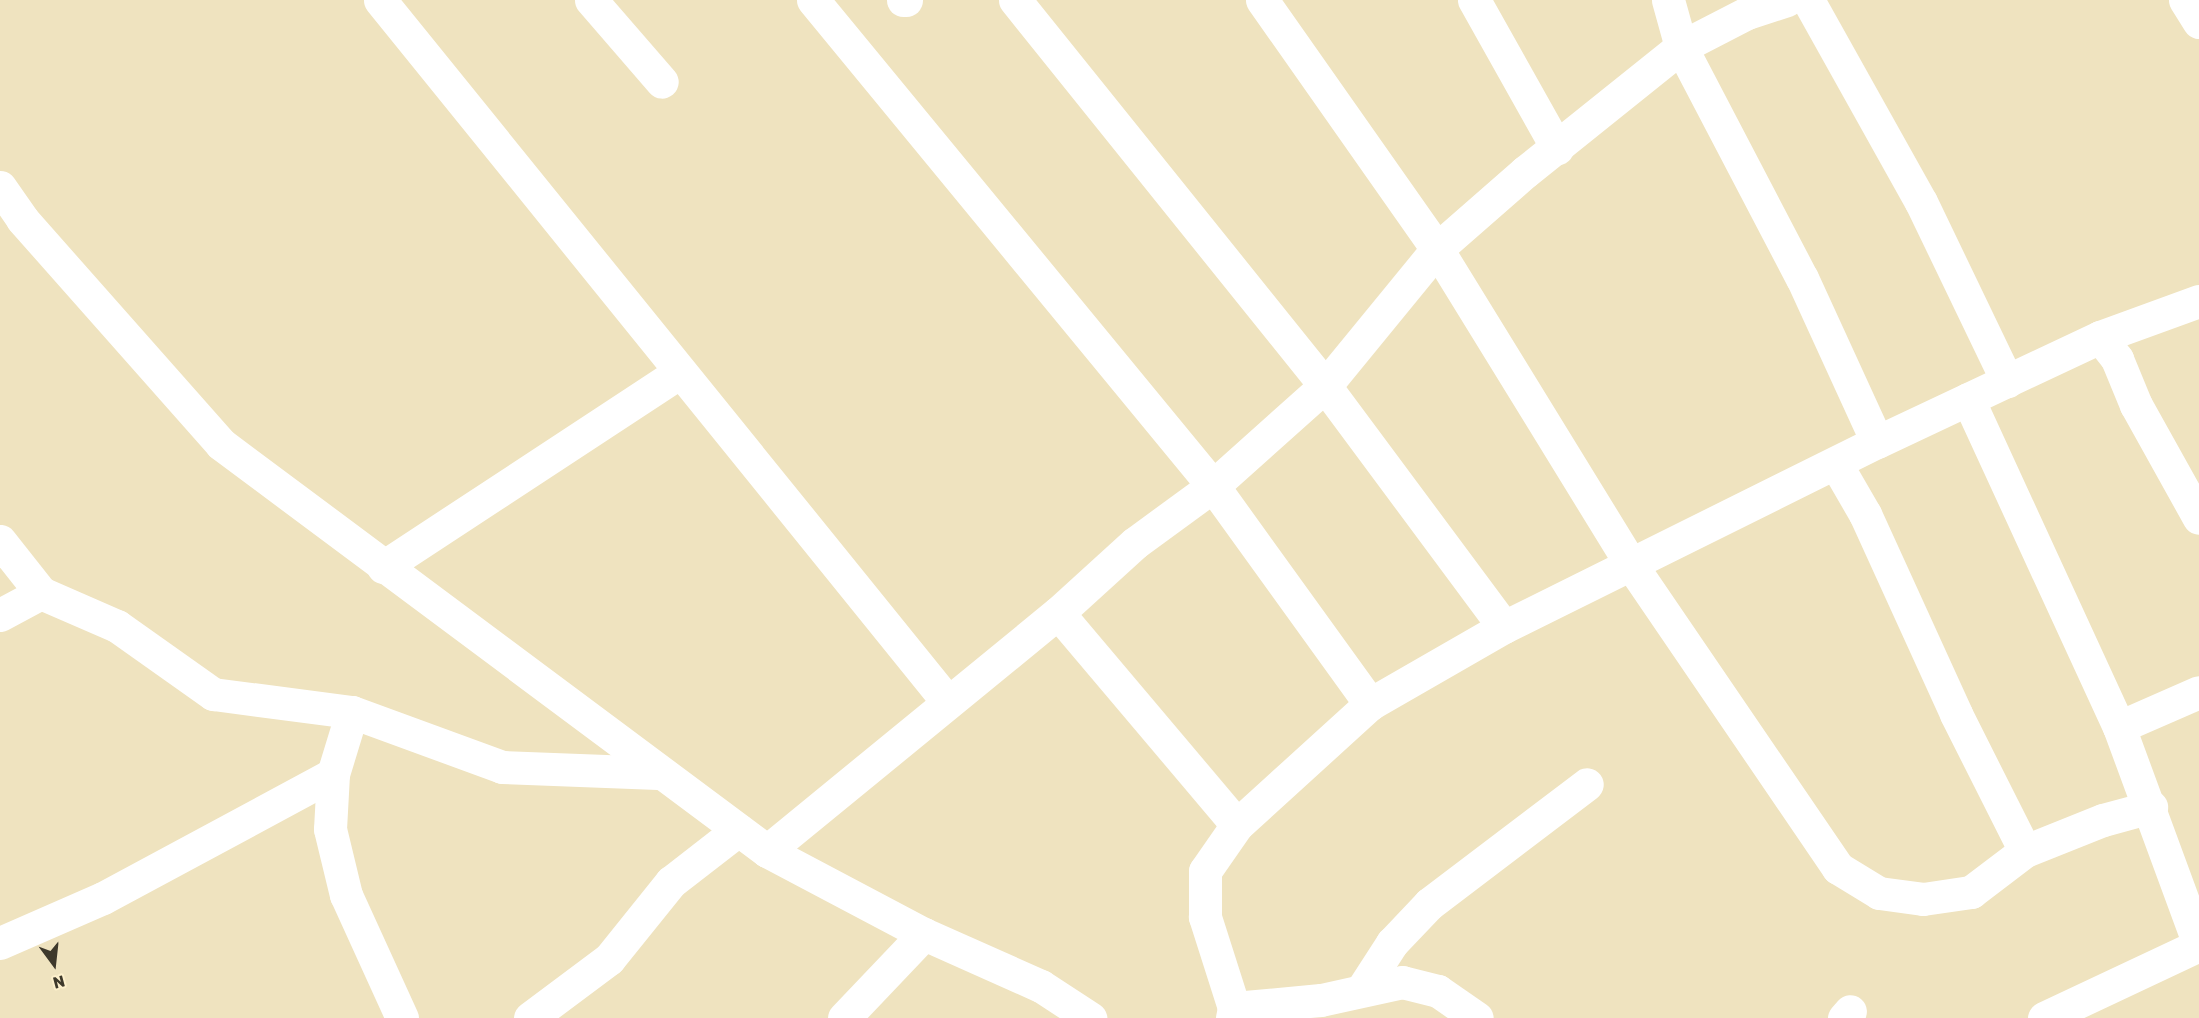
<!DOCTYPE html>
<style>
body{margin:0}
#map{position:relative;width:2199px;height:1018px;overflow:hidden;background:#efe3bf;font-family:Rubik,sans-serif}
div>[style]{position:absolute}
.minor>*{height:33px;margin:-16.5px;padding:0 16.5px;transform-origin:16.5px;border-radius:16.5px;background:#fff}
span{translate:-50% -50%;white-space:nowrap;text-align:center;line-height:1.15;-webkit-text-stroke:4.5px #fdf0cc;paint-order:stroke}
.north{position:absolute;left:24px;top:934px;width:60px;height:60px;-webkit-text-stroke:4px #fdf0cc;paint-order:stroke;rotate:165deg;font-size:16px;font-weight:700;line-height:24px;text-align:center;color:#3e392b}
.north::after{content:'';display:block;margin:auto;width:21px;height:27px;background:#3e392b;clip-path:polygon(50% 0,100% 100%,50% 72%,0 100%)}
</style>
<div id="map">
<div class="minor">
<div style="left:380px;top:0;width:902px;rotate:51.03deg"></div>
<div style="left:591px;top:0;width:108px;rotate:49.1deg"></div>
<div style="left:813px;top:0;width:629px;rotate:50.54deg"></div>
<div style="left:1213px;top:486px;width:269px;rotate:54.2deg"></div>
<div style="left:903px;top:0;width:3px"></div>
<div style="left:1015px;top:0;width:495px;rotate:51.2deg"></div>
<div style="left:1325px;top:386px;width:300px;rotate:53.4deg"></div>
<div style="left:1262px;top:0;width:304px;rotate:54.9deg"></div>
<div style="left:1437px;top:249px;width:369px;rotate:58.4deg"></div>
<div style="left:1630px;top:563px;width:369px;rotate:55.7deg"></div>
<div style="left:1838px;top:868px;width:48px;rotate:31.4deg"></div>
<div style="left:1879px;top:893px;width:44px;rotate:7.8deg"></div>
<div style="left:1923px;top:899px;width:49px;rotate:-8.3deg"></div>
<div style="left:1971px;top:892px;width:68px;rotate:-37.2deg"></div>
<div style="left:2025px;top:851px;width:84px;rotate:-21.7deg"></div>
<div style="left:2103px;top:820px;width:50px;rotate:-15.2deg"></div>
<div style="left:1474px;top:0;width:170px;rotate:60.7deg"></div>
<div style="left:1668px;top:0;width:49px;rotate:74.5deg"></div>
<div style="left:1681px;top:47px;width:261px;rotate:62.4deg"></div>
<div style="left:1802px;top:278px;width:180px;rotate:65.4deg"></div>
<div style="left:1808px;top:0;width:231px;rotate:60.8deg"></div>
<div style="left:1921px;top:202px;width:199px;rotate:64.3deg"></div>
<div style="left:2185px;top:0;width:26px;rotate:58deg"></div>
<div style="left:0;top:187px;width:39px;rotate:55deg"></div>
<div style="left:22px;top:219px;width:300px;rotate:48.5deg"></div>
<div style="left:221px;top:444px;width:681px;rotate:36.7deg"></div>
<div style="left:767px;top:851px;width:178px;rotate:27.9deg"></div>
<div style="left:924px;top:934px;width:128px;rotate:24deg"></div>
<div style="left:1041px;top:986px;width:59px;rotate:33.1deg"></div>
<div style="left:2100px;top:337px;width:28px;rotate:52deg"></div>
<div style="left:2117px;top:359px;width:50px;rotate:67.6deg"></div>
<div style="left:2136px;top:405px;width:129px;rotate:60.9deg"></div>
<div style="left:1968px;top:399px;width:361px;rotate:65.3deg"></div>
<div style="left:2119px;top:727px;width:232px;rotate:69.8deg"></div>
<div style="left:1836px;top:464px;width:58px;rotate:59.9deg"></div>
<div style="left:1865px;top:514px;width:220px;rotate:65.5deg"></div>
<div style="left:1956px;top:714px;width:153px;rotate:63.3deg"></div>
<div style="left:0;top:541px;width:66px;rotate:51.7deg"></div>
<div style="left:41px;top:593px;width:83px;rotate:23.5deg"></div>
<div style="left:117px;top:626px;width:118px;rotate:35.3deg"></div>
<div style="left:213px;top:694px;width:140px;rotate:7.4deg"></div>
<div style="left:352px;top:712px;width:160px;rotate:20.1deg"></div>
<div style="left:502px;top:767px;width:156px;rotate:2.2deg"></div>
<div style="left:383px;top:567px;width:355px;rotate:-33.3deg"></div>
<div style="left:1058px;top:613px;width:277px;rotate:49.8deg"></div>
<div style="left:0;top:615px;width:47px;rotate:-28.2deg"></div>
<div style="left:352px;top:712px;width:65px;rotate:107deg"></div>
<div style="left:333px;top:774px;width:55px;rotate:93.1deg"></div>
<div style="left:330px;top:829px;width:68px;rotate:76.4deg"></div>
<div style="left:346px;top:895px;width:135px;rotate:65.5deg"></div>
<div style="left:2119px;top:727px;width:87px;rotate:-23.6deg"></div>
<div style="left:767px;top:851px;width:376px;rotate:-39.3deg"></div>
<div style="left:1058px;top:613px;width:104px;rotate:-42.3deg"></div>
<div style="left:1135px;top:543px;width:97px;rotate:-36.2deg"></div>
<div style="left:1213px;top:486px;width:150px;rotate:-41.8deg"></div>
<div style="left:1325px;top:386px;width:177px;rotate:-50.7deg"></div>
<div style="left:1437px;top:249px;width:117px;rotate:-41.2deg"></div>
<div style="left:1525px;top:172px;width:200px;rotate:-38.7deg"></div>
<div style="left:1681px;top:47px;width:74px;rotate:-27.3deg"></div>
<div style="left:1747px;top:13px;width:42px;rotate:-18deg"></div>
<div style="left:0;top:943px;width:112px;rotate:-23.6deg"></div>
<div style="left:103px;top:898px;width:261px;rotate:-28.3deg"></div>
<div style="left:1363px;top:988px;width:54px;rotate:-57.2deg"></div>
<div style="left:1392px;top:943px;width:54px;rotate:-46.5deg"></div>
<div style="left:1429px;top:904px;width:198px;rotate:-37.2deg"></div>
<div style="left:1234px;top:1008px;width:87px;rotate:-5.3deg"></div>
<div style="left:1321px;top:1000px;width:83px;rotate:-12.5deg"></div>
<div style="left:1402px;top:982px;width:37px;rotate:14deg"></div>
<div style="left:1438px;top:991px;width:47px;rotate:34.7deg"></div>
<div style="left:530px;top:1018px;width:99px;rotate:-36.8deg"></div>
<div style="left:609px;top:959px;width:99px;rotate:-51.2deg"></div>
<div style="left:671px;top:882px;width:85px;rotate:-37.8deg"></div>
<div style="left:844px;top:1018px;width:116px;rotate:-46.4deg"></div>
<div style="left:1232px;top:1018px;width:10px;rotate:-79deg"></div>
<div style="left:1234px;top:1008px;width:96px;rotate:-107.7deg"></div>
<div style="left:1205px;top:917px;width:46px;rotate:-90deg"></div>
<div style="left:1205px;top:871px;width:56px;rotate:-55.2deg"></div>
<div style="left:1237px;top:825px;width:180px;rotate:-42.3deg"></div>
<div style="left:1370px;top:704px;width:155px;rotate:-29.9deg"></div>
<div style="left:1504px;top:627px;width:416px;rotate:-26.4deg"></div>
<div style="left:1877px;top:442px;width:246px;rotate:-25.2deg"></div>
<div style="left:2100px;top:337px;width:105px;rotate:-20deg"></div>
<div style="left:1844px;top:1018px;width:9px;rotate:-49deg"></div>
<div style="left:2044px;top:1018px;width:171px;rotate:-25.2deg"></div>
</div>
<div class="north">N</div>
</div>
